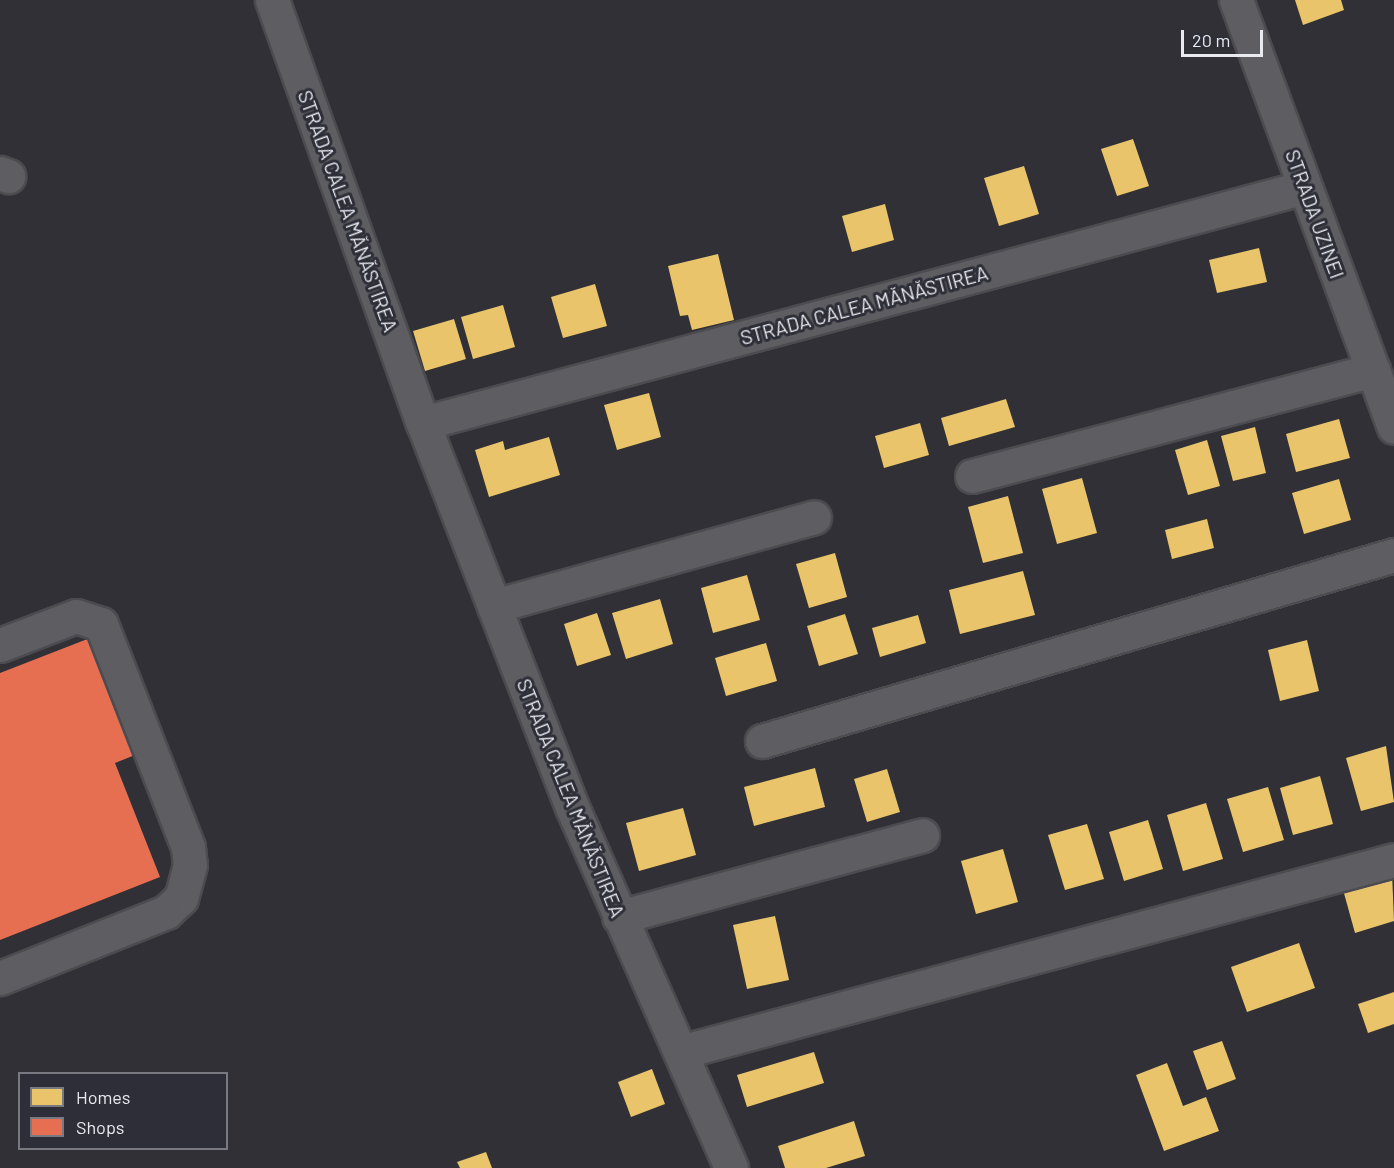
<!DOCTYPE html>
<meta charset="utf-8">
<style>
body{margin:0}
#map{position:relative;width:1394px;height:1168px;overflow:hidden;background:#303036;font-family:Barlow,sans-serif}
div>[style]{position:absolute}
.homes>*{inset:0;background:#e9c46a}
.shops>*{inset:0;background:#e76f51}
.roads{filter:drop-shadow(2px 0 #4b4b50) drop-shadow(-2px 0 #4b4b50) drop-shadow(0 2px #4b4b50) drop-shadow(0 -2px #4b4b50)}
.minor>*{height:33px;margin:-16.5px;padding:0 16.5px;transform-origin:16.5px;border-radius:16.5px;background:#5e5e62}
span{translate:-50% -50%;white-space:nowrap;text-align:center;line-height:1.15;-webkit-text-stroke:6px #2e2e38;paint-order:stroke}
.street-label{font-size:20px;color:#e9e9f0}
.legend{position:absolute;left:18px;top:1072px;width:210px;height:78px;box-sizing:border-box;background:#2e2e38;border:2px solid #797982;margin:0;padding:8px 10px;list-style:none;font-size:18px;color:#e9e9f0}
.legend li{display:flex;align-items:center;gap:12px;height:30px}
.legend b{width:30px;border:2px solid #797982}
.scale{position:absolute;left:1181px;top:30px;width:82px;height:27px;box-sizing:border-box;border:3px solid #e9e9f0;border-top:0;padding-left:8px;font-size:18px;line-height:21px;white-space:nowrap;color:#e9e9f0;-webkit-text-stroke:4px #2e2e38;paint-order:stroke}
</style>
<div id="map">
<div class="homes">
<div style="clip-path:polygon(1295px 0,1341px 0,1344px 10px,1303px 25px)"></div>
<div style="clip-path:polygon(1133px 139px,1149px 186px,1117px 196px,1101px 149px)"></div>
<div style="clip-path:polygon(1024px 166px,1039px 214px,999px 226px,984px 178px)"></div>
<div style="clip-path:polygon(885px 204px,894px 240px,852px 252px,842px 216px)"></div>
<div style="clip-path:polygon(1259px 248px,1267px 282px,1217px 293px,1209px 260px)"></div>
<div style="clip-path:polygon(718px 254px,734px 320px,692px 330px,688px 315px,680px 316px,668px 266px)"></div>
<div style="clip-path:polygon(595px 284px,607px 326px,563px 338px,551px 297px)"></div>
<div style="clip-path:polygon(503px 305px,515px 347px,473px 359px,461px 317px)"></div>
<div style="clip-path:polygon(454px 319px,466px 359px,425px 371px,413px 331px)"></div>
<div style="clip-path:polygon(649px 393px,661px 437px,617px 450px,604px 405px)"></div>
<div style="clip-path:polygon(1006px 399px,1015px 427px,949px 446px,941px 418px)"></div>
<div style="clip-path:polygon(1339px 419px,1350px 458px,1296px 472px,1286px 434px)"></div>
<div style="clip-path:polygon(920px 423px,929px 455px,884px 468px,875px 436px)"></div>
<div style="clip-path:polygon(1255px 427px,1266px 473px,1233px 481px,1221px 436px)"></div>
<div style="clip-path:polygon(549px 437px,560px 475px,489px 497px,475px 450px,503px 441px,505px 450px)"></div>
<div style="clip-path:polygon(1207px 440px,1220px 486px,1188px 495px,1175px 450px)"></div>
<div style="clip-path:polygon(1082px 478px,1097px 533px,1057px 544px,1042px 489px)"></div>
<div style="clip-path:polygon(1339px 479px,1351px 520px,1304px 534px,1292px 493px)"></div>
<div style="clip-path:polygon(1008px 496px,1023px 553px,983px 563px,968px 507px)"></div>
<div style="clip-path:polygon(1207px 519px,1214px 548px,1172px 559px,1165px 530px)"></div>
<div style="clip-path:polygon(835px 553px,847px 597px,809px 608px,796px 564px)"></div>
<div style="clip-path:polygon(1023px 571px,1035px 615px,960px 634px,949px 590px)"></div>
<div style="clip-path:polygon(747px 575px,760px 620px,713px 633px,701px 588px)"></div>
<div style="clip-path:polygon(660px 599px,673px 644px,626px 659px,612px 613px)"></div>
<div style="clip-path:polygon(597px 613px,611px 655px,577px 666px,564px 624px)"></div>
<div style="clip-path:polygon(845px 614px,858px 654px,819px 666px,807px 626px)"></div>
<div style="clip-path:polygon(918px 615px,926px 643px,880px 657px,872px 628px)"></div>
<div style="clip-path:polygon(1307px 640px,1319px 691px,1280px 701px,1268px 650px)"></div>
<div style="clip-path:polygon(766px 643px,777px 681px,726px 696px,715px 658px)"></div>
<div style="clip-path:polygon(1386px 746px,1394px 802px,1361px 811px,1346px 758px)"></div>
<div style="clip-path:polygon(815px 768px,825px 807px,754px 826px,744px 787px)"></div>
<div style="clip-path:polygon(887px 769px,900px 812px,867px 822px,854px 779px)"></div>
<div style="clip-path:polygon(1320px 776px,1333px 824px,1293px 835px,1280px 788px)"></div>
<div style="clip-path:polygon(1268px 787px,1284px 840px,1243px 852px,1227px 799px)"></div>
<div style="clip-path:polygon(1206px 803px,1223px 859px,1183px 871px,1167px 815px)"></div>
<div style="clip-path:polygon(683px 808px,696px 855px,639px 871px,626px 823px)"></div>
<div style="clip-path:polygon(1148px 820px,1163px 869px,1124px 881px,1109px 832px)"></div>
<div style="clip-path:polygon(1087px 824px,1104px 879px,1065px 890px,1048px 835px)"></div>
<div style="clip-path:polygon(1003px 849px,1018px 902px,976px 914px,961px 861px)"></div>
<div style="clip-path:polygon(1392px 872px,1394px 921px,1355px 933px,1342px 886px)"></div>
<div style="clip-path:polygon(775px 916px,789px 980px,747px 989px,733px 925px)"></div>
<div style="clip-path:polygon(1299px 943px,1315px 988px,1247px 1012px,1231px 967px)"></div>
<div style="clip-path:polygon(1394px 992px,1394px 1024px,1368px 1033px,1358px 1004px)"></div>
<div style="clip-path:polygon(1222px 1041px,1236px 1079px,1207px 1090px,1193px 1051px)"></div>
<div style="clip-path:polygon(814px 1052px,824px 1083px,747px 1107px,737px 1075px)"></div>
<div style="clip-path:polygon(1167px 1063px,1183px 1106px,1206px 1097px,1219px 1131px,1164px 1151px,1136px 1075px)"></div>
<div style="clip-path:polygon(652px 1069px,665px 1104px,631px 1117px,618px 1082px)"></div>
<div style="clip-path:polygon(854px 1121px,865px 1156px,826px 1168px,785px 1168px,778px 1146px)"></div>
<div style="clip-path:polygon(486px 1152px,492px 1168px,460px 1168px,457px 1162px)"></div>
</div>
<div class="shops">
<div style="clip-path:polygon(90px 638px,135px 755px,115px 763px,160px 877px,0 940px,0 673px)"></div>
</div>
<div class="roads">
<div class="minor">
<div style="left:272px;top:0;width:449px;rotate:70.4deg"></div>
<div style="left:423px;top:423px;width:412px;rotate:68.8deg"></div>
<div style="left:572px;top:807px;width:394px;rotate:66.2deg"></div>
<div style="left:1236px;top:0;width:455px;rotate:69.7deg"></div>
<div style="left:0;top:173px;width:9px;rotate:21deg"></div>
<div style="left:423px;top:423px;width:913px;rotate:-14.98deg"></div>
<div style="left:972px;top:476px;width:415px;rotate:-14.8deg"></div>
<div style="left:494px;top:606px;width:332px;rotate:-15.5deg"></div>
<div style="left:0;top:645px;width:81px;rotate:-20.9deg"></div>
<div style="left:76px;top:616px;width:26px;rotate:18deg"></div>
<div style="left:101px;top:624px;width:239px;rotate:68.7deg"></div>
<div style="left:188px;top:847px;width:18px;rotate:84deg"></div>
<div style="left:190px;top:865px;width:34px;rotate:105deg"></div>
<div style="left:181px;top:898px;width:21px;rotate:137deg"></div>
<div style="left:166px;top:912px;width:179px;rotate:158.3deg"></div>
<div style="left:762px;top:741px;width:659px;rotate:-16.4deg"></div>
<div style="left:619px;top:917px;width:314px;rotate:-15.1deg"></div>
<div style="left:684px;top:1051px;width:735px;rotate:-15.06deg"></div>
</div>
</div>
<div class="street-label">
<span style="left:348px;top:211px;rotate:70deg">STRADA CALEA MĂNĂSTIREA</span>
<span style="left:1315px;top:214px;rotate:70deg">STRADA UZINEI</span>
<span style="left:864px;top:305px;rotate:-15deg">STRADA CALEA MĂNĂSTIREA</span>
<span style="left:571px;top:798px;rotate:68deg">STRADA CALEA MĂNĂSTIREA</span>
</div>
<ul class="legend">
<li><b style="height:16px;background:#e9c46a"></b>Homes</li>
<li><b style="height:16px;background:#e76f51"></b>Shops</li>
</ul>
<div class="scale">20 m</div>
</div>
